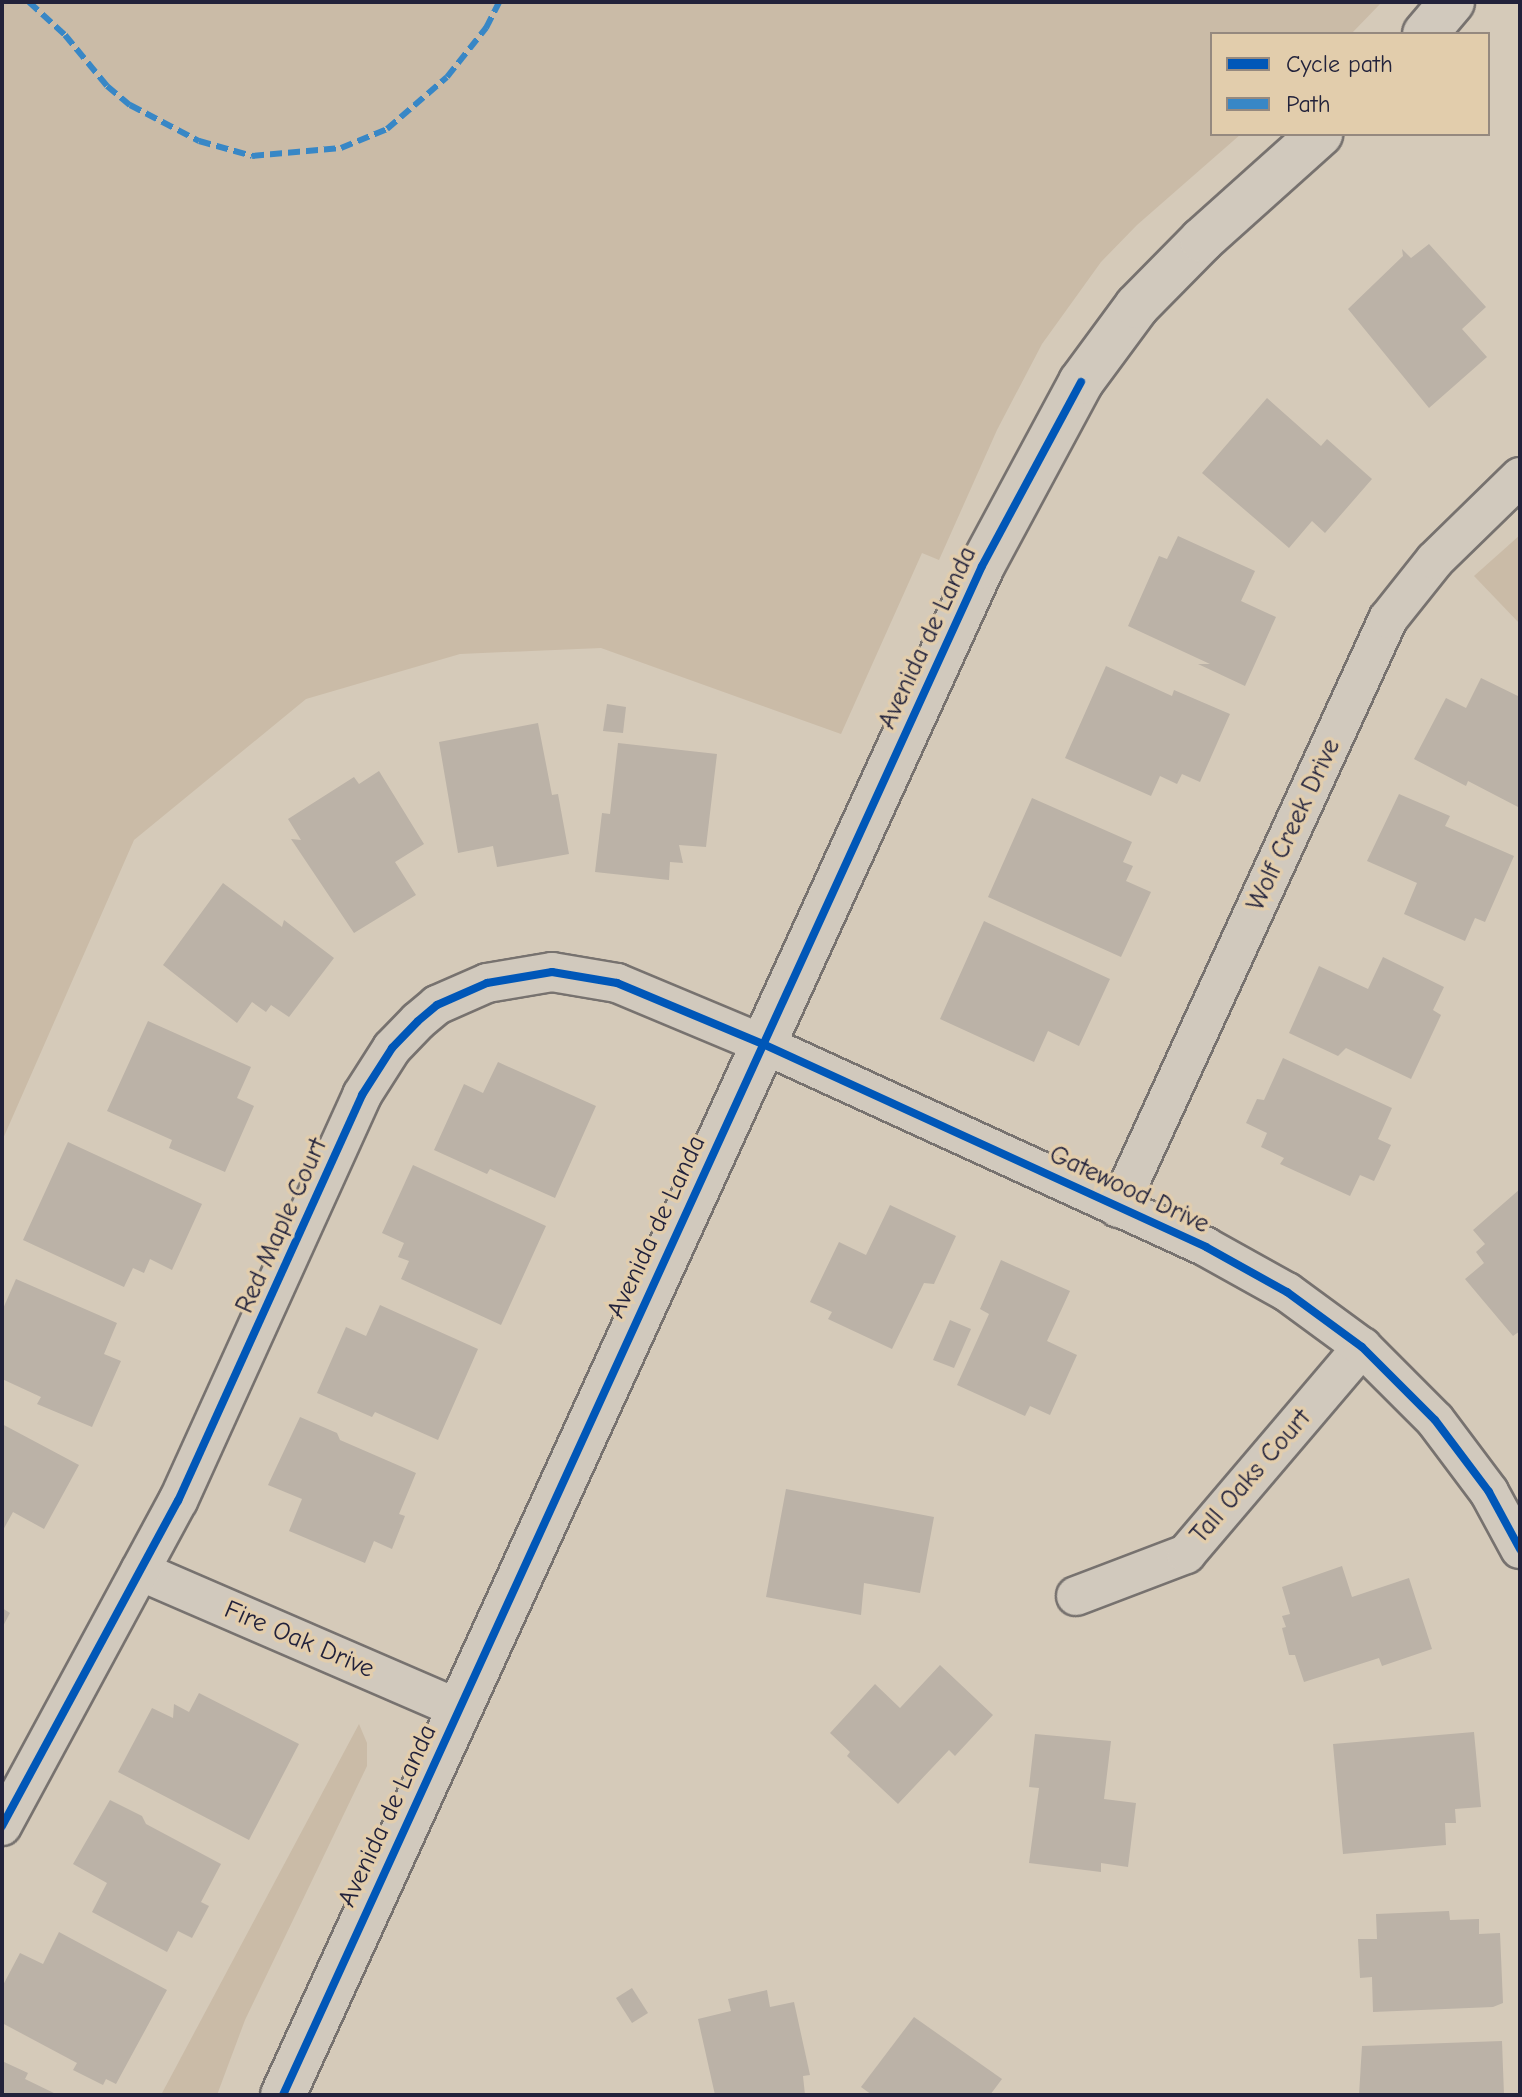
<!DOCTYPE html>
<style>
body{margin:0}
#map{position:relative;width:1522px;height:2097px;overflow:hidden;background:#d5cab9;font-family:"Comic Neue",sans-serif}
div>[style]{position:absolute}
.green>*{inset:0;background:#cabba7}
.building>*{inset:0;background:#bbb2a7}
.roads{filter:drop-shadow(2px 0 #77726f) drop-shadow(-2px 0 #77726f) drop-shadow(0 2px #77726f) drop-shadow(0 -2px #77726f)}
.street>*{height:38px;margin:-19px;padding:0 19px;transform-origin:19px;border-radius:19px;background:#d1c9bd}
.secondary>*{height:44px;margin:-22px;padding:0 22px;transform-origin:22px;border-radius:22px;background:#d1c9bd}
.quiet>*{height:6px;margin-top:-3px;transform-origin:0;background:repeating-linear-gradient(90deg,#3887c6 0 12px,transparent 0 18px)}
.cycleway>*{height:8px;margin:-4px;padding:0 4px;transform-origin:4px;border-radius:4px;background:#0057b8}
span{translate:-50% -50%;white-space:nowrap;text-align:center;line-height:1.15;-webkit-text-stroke:7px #e2cdac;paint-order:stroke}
.street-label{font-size:26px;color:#22223b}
.frame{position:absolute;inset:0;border:4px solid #22223b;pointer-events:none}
.legend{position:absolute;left:1210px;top:32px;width:280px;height:104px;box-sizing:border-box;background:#e2cdac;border:2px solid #95897f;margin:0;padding:10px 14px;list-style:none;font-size:24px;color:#22223b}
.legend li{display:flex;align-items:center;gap:16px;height:40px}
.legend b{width:40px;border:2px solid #95897f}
</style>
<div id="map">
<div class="green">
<div style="clip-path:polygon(2px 2px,1382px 2px,1351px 34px,1212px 34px,1212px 134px,1241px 134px,1137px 225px,1101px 262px,1042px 344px,997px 430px,939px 560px,922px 553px,841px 734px,601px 648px,460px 654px,306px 699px,134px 840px,2px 1141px)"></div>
<div style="clip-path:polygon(1520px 535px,1520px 624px,1474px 576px)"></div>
<div style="clip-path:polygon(359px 1724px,367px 1743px,367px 1766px,245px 2020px,217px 2095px,161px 2095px)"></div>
</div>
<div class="building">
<div style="clip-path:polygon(1429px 244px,1486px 307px,1462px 329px,1487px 357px,1429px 408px,1348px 309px,1403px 256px,1402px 249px,1411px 258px)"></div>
<div style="clip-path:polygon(1267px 398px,1321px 446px,1327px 439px,1372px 479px,1325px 533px,1312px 521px,1289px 548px,1202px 473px)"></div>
<div style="clip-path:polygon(1178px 536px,1255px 571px,1241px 601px,1276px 617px,1245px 686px,1198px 664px,1210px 664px,1128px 626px,1159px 556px,1167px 559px)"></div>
<div style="clip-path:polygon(1106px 666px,1172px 696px,1174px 690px,1230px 714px,1200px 782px,1182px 774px,1177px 784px,1160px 776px,1151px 796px,1065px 758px)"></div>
<div style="clip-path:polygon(1481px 678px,1520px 697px,1520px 808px,1468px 781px,1466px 786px,1414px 759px,1446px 698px,1466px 708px)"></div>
<div style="clip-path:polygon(607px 704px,626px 707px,623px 733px,603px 731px)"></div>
<div style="clip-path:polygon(538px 723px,552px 795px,558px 794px,569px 854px,497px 867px,493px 846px,458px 853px,439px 742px)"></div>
<div style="clip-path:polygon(618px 743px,717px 754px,706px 847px,679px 845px,683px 863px,670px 862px,669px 880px,595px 872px,602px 813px,610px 814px)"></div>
<div style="clip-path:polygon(379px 771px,424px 844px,395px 862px,416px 895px,354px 933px,291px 839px,301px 840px,288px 819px,354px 777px,359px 784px)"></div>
<div style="clip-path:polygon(1399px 794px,1450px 816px,1445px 826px,1514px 856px,1485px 922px,1475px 918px,1465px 941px,1404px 914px,1417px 883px,1367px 861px)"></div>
<div style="clip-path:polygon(1032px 798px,1132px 842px,1123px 862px,1133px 866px,1126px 881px,1151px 892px,1121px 957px,988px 897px)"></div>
<div style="clip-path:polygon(223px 883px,282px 927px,284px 920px,334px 958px,289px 1017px,271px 1005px,266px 1012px,252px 1002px,237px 1023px,163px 965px)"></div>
<div style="clip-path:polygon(984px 921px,1110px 979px,1079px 1046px,1048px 1031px,1034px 1062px,940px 1019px)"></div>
<div style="clip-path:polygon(1383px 957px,1444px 987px,1433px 1010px,1441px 1015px,1411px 1079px,1346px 1048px,1338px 1056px,1289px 1033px,1319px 966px,1368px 989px)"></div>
<div style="clip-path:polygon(148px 1021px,251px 1067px,237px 1098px,254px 1106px,225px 1172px,169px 1148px,172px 1140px,107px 1111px)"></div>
<div style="clip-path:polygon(1283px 1058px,1392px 1108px,1378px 1139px,1391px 1145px,1374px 1181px,1360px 1175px,1350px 1196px,1280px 1164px,1284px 1158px,1261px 1147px,1267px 1133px,1246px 1123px,1257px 1099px,1264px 1100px)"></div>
<div style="clip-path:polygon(498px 1062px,596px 1106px,555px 1198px,490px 1169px,487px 1174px,434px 1150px,464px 1084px,483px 1093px)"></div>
<div style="clip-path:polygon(68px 1142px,202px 1204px,172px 1270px,150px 1259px,144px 1273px,133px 1268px,124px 1287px,23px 1240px)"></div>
<div style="clip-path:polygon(413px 1165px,546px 1226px,501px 1325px,401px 1279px,409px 1261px,398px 1257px,404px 1243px,382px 1233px)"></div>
<div style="clip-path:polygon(1520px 1189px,1520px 1331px,1513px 1336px,1465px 1279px,1484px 1263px,1476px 1252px,1485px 1244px,1473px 1230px)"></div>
<div style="clip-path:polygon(890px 1205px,956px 1236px,934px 1284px,924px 1283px,892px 1349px,828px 1319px,832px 1312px,810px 1302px,839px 1242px,866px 1255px)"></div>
<div style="clip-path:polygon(1001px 1260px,1070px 1291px,1047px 1341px,1077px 1355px,1050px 1415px,1030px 1406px,1025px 1416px,957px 1385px,989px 1314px,980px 1309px)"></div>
<div style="clip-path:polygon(16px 1279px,117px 1323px,104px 1354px,121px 1361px,92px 1427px,37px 1404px,41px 1397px,2px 1379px,2px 1311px)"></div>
<div style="clip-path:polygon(380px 1305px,478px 1349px,438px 1440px,375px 1412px,372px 1417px,317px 1393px,346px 1327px,366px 1336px)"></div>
<div style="clip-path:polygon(950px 1320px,971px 1329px,954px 1368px,933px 1360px)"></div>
<div style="clip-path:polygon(300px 1417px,337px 1433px,340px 1440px,416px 1473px,399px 1514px,405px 1516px,392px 1549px,374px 1541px,365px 1563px,289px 1531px,302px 1499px,268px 1485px)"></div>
<div style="clip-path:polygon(2px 1424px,79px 1465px,44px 1529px,13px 1512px,2px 1532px)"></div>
<div style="clip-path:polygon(786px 1489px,934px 1517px,920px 1593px,864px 1583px,861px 1615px,766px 1597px)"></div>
<div style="clip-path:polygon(1342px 1566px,1352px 1597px,1409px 1578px,1432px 1649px,1382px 1666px,1379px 1658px,1304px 1682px,1295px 1655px,1289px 1655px,1282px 1628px,1286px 1627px,1282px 1616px,1290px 1614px,1282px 1587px)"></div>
<div style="clip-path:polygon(2px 1608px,10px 1613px,2px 1628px)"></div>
<div style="clip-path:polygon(940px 1665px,993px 1715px,955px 1756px,949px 1750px,898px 1804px,847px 1756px,850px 1752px,830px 1733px,875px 1684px,900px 1708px)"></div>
<div style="clip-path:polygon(199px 1693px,299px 1744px,249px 1840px,118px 1772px,152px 1708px,173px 1718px,174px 1704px,189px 1712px)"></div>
<div style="clip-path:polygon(1474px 1732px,1481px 1807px,1455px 1809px,1456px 1823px,1445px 1823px,1446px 1845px,1343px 1854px,1333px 1744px)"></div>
<div style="clip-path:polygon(1035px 1734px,1111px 1741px,1104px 1799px,1136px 1803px,1128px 1867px,1101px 1863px,1101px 1872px,1029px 1863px,1039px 1788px,1029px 1787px)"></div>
<div style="clip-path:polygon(110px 1800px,142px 1816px,146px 1824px,221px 1864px,201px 1902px,209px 1906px,192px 1938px,178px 1931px,167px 1952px,92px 1912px,107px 1883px,73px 1864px)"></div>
<div style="clip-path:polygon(1449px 1911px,1450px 1920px,1479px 1919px,1479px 1934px,1500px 1933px,1503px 2003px,1493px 2007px,1373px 2012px,1372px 1977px,1360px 1978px,1358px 1939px,1377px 1939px,1376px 1914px)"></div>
<div style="clip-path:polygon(59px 1932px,167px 1990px,116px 2084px,106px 2079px,103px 2085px,73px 2070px,77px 2063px,2px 2023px,2px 1987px,20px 1953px,43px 1964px)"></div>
<div style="clip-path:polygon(632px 1988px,648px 2013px,632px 2023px,616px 1998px)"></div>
<div style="clip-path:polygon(767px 1990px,770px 2007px,794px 2002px,810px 2075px,803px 2076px,805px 2095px,715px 2095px,698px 2019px,731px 2011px,728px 1999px)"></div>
<div style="clip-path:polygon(914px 2017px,1002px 2079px,990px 2095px,872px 2095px,861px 2087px)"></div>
<div style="clip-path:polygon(1502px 2041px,1504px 2095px,1359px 2095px,1362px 2046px)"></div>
<div style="clip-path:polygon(2px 2061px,28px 2073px,25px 2079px,58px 2095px,2px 2095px)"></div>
</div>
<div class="roads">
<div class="street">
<div style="left:1118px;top:1208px;width:648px;rotate:-65.37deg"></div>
<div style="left:1388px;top:619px;width:75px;rotate:-51.5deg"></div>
<div style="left:1435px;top:560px;width:119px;rotate:-44.3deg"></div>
<div style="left:140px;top:1571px;width:348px;rotate:23.4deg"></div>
<div style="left:1076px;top:1596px;width:118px;rotate:-20.9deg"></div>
<div style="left:1186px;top:1554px;width:272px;rotate:-49.6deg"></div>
<div style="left:2px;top:1826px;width:370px;rotate:-61.6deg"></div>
<div style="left:178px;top:1501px;width:446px;rotate:-65.6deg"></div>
<div style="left:362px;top:1095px;width:56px;rotate:-57.4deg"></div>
<div style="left:392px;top:1048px;width:37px;rotate:-46deg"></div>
<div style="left:418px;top:1021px;width:25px;rotate:-40deg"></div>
<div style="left:437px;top:1005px;width:55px;rotate:-23.7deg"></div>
<div style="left:487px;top:983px;width:66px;rotate:-9.6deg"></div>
<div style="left:552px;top:972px;width:66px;rotate:9.6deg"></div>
<div style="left:617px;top:983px;width:158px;rotate:22.7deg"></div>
<div style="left:763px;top:1044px;width:487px;rotate:24.6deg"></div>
<div style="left:1206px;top:1247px;width:93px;rotate:29.1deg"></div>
<div style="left:1287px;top:1292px;width:93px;rotate:36.3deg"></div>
<div style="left:1362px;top:1347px;width:103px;rotate:45deg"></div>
<div style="left:1435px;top:1420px;width:90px;rotate:53.1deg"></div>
<div style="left:1489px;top:1492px;width:65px;rotate:61.5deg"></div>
</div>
<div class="secondary">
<div style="left:1425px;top:34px;width:42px;rotate:-49.8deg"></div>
<div style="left:283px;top:2095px;width:1681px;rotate:-65.43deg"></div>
<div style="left:982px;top:566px;width:209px;rotate:-61.7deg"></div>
<div style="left:1081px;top:382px;width:94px;rotate:-53.6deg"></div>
<div style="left:1137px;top:306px;width:93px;rotate:-45.4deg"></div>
<div style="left:1202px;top:240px;width:159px;rotate:-41.9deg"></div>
</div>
</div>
<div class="quiet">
<div style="left:29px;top:2px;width:49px;rotate:42.5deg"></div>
<div style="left:65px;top:35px;width:66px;rotate:50.5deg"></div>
<div style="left:107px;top:86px;width:30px;rotate:40deg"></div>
<div style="left:130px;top:105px;width:78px;rotate:27.6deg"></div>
<div style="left:199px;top:141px;width:55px;rotate:15.8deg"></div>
<div style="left:252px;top:156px;width:89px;rotate:-5.1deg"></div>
<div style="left:341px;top:148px;width:50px;rotate:-22.4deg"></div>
<div style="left:387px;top:129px;width:79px;rotate:-40.9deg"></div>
<div style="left:447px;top:77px;width:63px;rotate:-51.5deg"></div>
<div style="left:486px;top:28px;width:29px;rotate:-63deg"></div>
</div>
<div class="cycleway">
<div style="left:2px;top:1826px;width:370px;rotate:-61.6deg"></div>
<div style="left:178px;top:1501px;width:446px;rotate:-65.6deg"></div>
<div style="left:362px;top:1095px;width:56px;rotate:-57.4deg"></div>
<div style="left:392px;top:1048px;width:37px;rotate:-46deg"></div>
<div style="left:418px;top:1021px;width:25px;rotate:-40deg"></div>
<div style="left:437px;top:1005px;width:55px;rotate:-23.7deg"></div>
<div style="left:487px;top:983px;width:66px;rotate:-9.6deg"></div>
<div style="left:552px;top:972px;width:66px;rotate:9.6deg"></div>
<div style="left:617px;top:983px;width:158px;rotate:22.7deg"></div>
<div style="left:763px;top:1044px;width:487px;rotate:24.6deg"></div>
<div style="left:1206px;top:1247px;width:93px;rotate:29.1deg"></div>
<div style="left:1287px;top:1292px;width:93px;rotate:36.3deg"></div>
<div style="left:1362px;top:1347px;width:103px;rotate:45deg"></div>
<div style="left:1435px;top:1420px;width:90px;rotate:53.1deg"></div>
<div style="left:1489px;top:1492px;width:65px;rotate:61.5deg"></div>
<div style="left:283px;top:2095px;width:1681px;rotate:-65.43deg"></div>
<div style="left:982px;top:566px;width:209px;rotate:-61.7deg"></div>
</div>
<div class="street-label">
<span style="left:928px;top:638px;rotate:-65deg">Avenida de Landa</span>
<span style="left:1294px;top:825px;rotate:-65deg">Wolf Creek Drive</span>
<span style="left:1129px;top:1190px;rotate:25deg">Gatewood Drive</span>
<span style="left:282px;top:1226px;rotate:-66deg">Red Maple Court</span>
<span style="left:657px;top:1227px;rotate:-65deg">Avenida de Landa</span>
<span style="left:1251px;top:1477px;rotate:-49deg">Tall Oaks Court</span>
<span style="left:299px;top:1640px;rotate:23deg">Fire Oak Drive</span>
<span style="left:388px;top:1816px;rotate:-65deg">Avenida de Landa</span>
</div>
<div class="frame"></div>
<ul class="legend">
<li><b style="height:10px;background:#0057b8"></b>Cycle path</li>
<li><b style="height:10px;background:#3887c6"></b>Path</li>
</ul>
</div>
